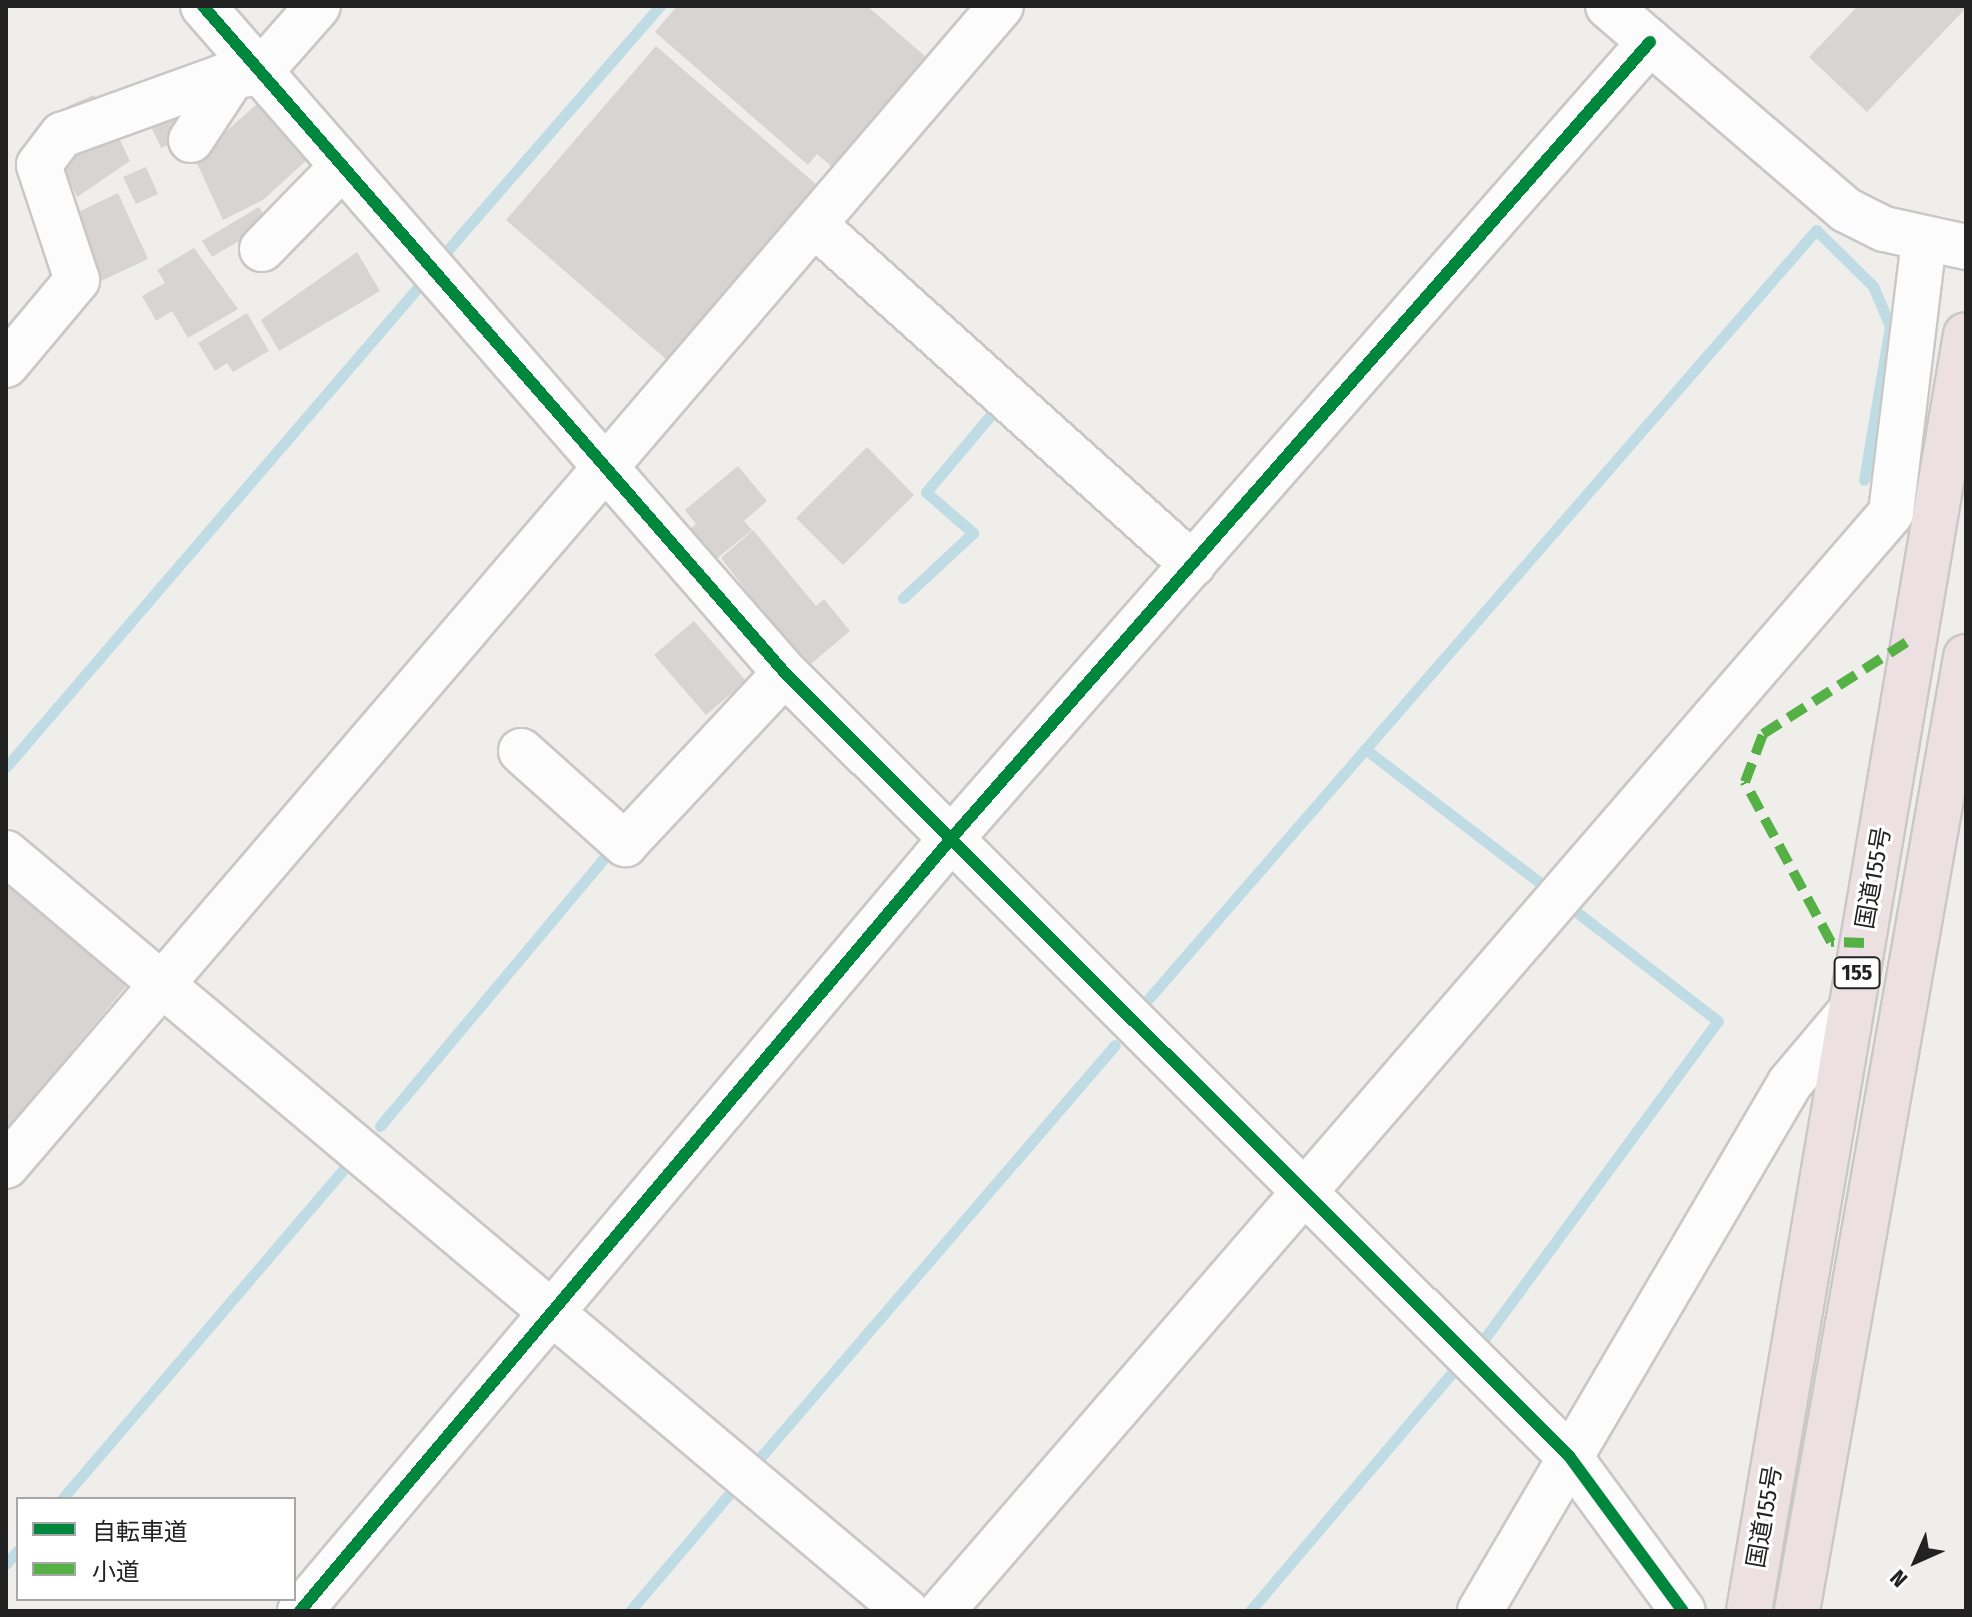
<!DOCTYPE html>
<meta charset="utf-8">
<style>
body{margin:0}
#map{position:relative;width:1972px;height:1617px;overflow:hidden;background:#f0eeeb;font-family:"Fira Sans Condensed","Noto Sans JP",sans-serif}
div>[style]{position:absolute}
.stream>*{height:11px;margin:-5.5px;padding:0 5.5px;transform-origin:5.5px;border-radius:5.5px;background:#bfdbe3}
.building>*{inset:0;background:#d7d4d2}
.roads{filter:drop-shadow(2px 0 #c9c8c7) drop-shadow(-2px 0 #c9c8c7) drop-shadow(0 2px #c9c8c7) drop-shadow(0 -2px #c9c8c7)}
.minor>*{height:44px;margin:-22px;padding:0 22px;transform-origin:22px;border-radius:22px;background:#fdfcfc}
.highway>*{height:44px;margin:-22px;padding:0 22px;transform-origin:22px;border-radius:22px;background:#ece0e2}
.quiet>*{height:10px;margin-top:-5px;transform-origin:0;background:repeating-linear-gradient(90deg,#55b145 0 20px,transparent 0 30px)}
.cycleway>*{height:12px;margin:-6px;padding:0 6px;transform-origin:6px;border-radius:6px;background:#00873e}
span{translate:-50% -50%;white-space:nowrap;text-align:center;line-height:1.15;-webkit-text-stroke:6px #fff;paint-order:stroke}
.shield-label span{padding:2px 6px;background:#fff;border:2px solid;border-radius:6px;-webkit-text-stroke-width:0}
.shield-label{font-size:22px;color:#222;font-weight:700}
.street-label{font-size:24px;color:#222}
.frame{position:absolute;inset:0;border:8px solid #222;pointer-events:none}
.legend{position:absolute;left:16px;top:1497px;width:280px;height:104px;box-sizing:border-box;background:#fff;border:2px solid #a7a7a7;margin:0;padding:10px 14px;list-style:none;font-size:24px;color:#222}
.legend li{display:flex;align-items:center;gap:16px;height:40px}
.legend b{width:40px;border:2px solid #a7a7a7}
.north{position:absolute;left:1876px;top:1521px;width:80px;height:80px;-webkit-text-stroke:6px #fff;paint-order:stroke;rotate:225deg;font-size:22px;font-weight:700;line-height:32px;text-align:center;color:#222}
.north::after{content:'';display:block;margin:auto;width:28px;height:36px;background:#222;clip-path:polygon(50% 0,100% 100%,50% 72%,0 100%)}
</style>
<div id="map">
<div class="stream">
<div style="left:439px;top:260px;width:337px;rotate:-49deg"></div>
<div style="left:903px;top:598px;width:96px;rotate:-42.9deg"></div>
<div style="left:973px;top:533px;width:62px;rotate:-138.9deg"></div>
<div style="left:926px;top:492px;width:109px;rotate:-49.9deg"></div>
<div style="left:1365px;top:749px;width:234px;rotate:37.4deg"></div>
<div style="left:6px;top:767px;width:635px;rotate:-49.34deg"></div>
<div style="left:1144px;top:1004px;width:1025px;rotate:-49.03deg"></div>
<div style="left:1816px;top:230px;width:80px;rotate:44.5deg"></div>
<div style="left:1873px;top:286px;width:43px;rotate:67deg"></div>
<div style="left:1890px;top:326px;width:156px;rotate:99.6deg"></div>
<div style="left:380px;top:1126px;width:351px;rotate:-50.1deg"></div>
<div style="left:1479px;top:1346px;width:403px;rotate:-53.7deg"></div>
<div style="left:1718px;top:1021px;width:187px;rotate:-142.4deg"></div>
<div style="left:753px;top:1466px;width:555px;rotate:-49.31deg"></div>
<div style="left:62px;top:1499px;width:439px;rotate:-49.5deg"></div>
<div style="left:6px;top:1564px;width:18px;rotate:-49deg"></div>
<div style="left:630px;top:1611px;width:155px;rotate:-49.7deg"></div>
<div style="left:1250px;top:1611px;width:325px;rotate:-49.7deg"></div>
</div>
<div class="building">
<div style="clip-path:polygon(677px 6px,867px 6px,926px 57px,832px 167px,817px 154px,808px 165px,655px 32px)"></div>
<div style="clip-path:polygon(1858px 6px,1966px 6px,1966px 8px,1867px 112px,1809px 57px)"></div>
<div style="clip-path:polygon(656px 46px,818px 186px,667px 360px,506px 220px)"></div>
<div style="clip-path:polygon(94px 95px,99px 106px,71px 118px,66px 107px)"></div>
<div style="clip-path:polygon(259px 102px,309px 158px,263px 200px,223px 220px,195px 159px)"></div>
<div style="clip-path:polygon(173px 111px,185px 137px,161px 148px,149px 122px)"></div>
<div style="clip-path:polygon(115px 130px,130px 161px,77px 197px,58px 157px)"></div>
<div style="clip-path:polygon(146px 167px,158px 194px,136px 204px,123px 177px)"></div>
<div style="clip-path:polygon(118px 193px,148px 259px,101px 281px,74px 214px)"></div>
<div style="clip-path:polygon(259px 207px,269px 223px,212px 257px,202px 241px)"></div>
<div style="clip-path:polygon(194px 248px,238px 309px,188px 338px,172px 311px,156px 321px,142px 296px,165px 283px,157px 270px)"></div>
<div style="clip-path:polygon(357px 252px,380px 291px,279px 351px,261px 320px)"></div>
<div style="clip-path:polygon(247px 313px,269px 351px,233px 372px,227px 363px,215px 371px,198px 343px)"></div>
<div style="clip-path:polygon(867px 447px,914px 495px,843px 565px,796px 518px)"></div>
<div style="clip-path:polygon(738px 466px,767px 501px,744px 521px,752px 530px,709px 565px,684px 534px,696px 524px,685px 510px)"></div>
<div style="clip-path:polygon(753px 530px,816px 606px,824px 599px,850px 631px,806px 668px,721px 558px)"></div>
<div style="clip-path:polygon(694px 621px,746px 681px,706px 715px,654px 655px)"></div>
<div style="clip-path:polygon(6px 882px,128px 984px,6px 1130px)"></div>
</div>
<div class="roads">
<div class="minor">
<div style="left:203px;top:6px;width:885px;rotate:48.89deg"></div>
<div style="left:785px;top:673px;width:1108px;rotate:44.96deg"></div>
<div style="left:1569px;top:1456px;width:192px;rotate:53.7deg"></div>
<div style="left:1608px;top:6px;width:313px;rotate:40.6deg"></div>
<div style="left:1846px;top:210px;width:42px;rotate:26.6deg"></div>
<div style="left:1884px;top:229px;width:84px;rotate:12.4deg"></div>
<div style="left:191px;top:140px;width:77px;rotate:-56.7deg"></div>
<div style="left:815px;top:225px;width:508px;rotate:41.97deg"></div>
<div style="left:262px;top:249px;width:116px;rotate:-45.7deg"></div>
<div style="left:6px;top:365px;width:111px;rotate:-50.1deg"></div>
<div style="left:77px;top:280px;width:121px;rotate:-108.3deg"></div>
<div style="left:39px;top:165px;width:38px;rotate:-53deg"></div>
<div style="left:62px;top:135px;width:170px;rotate:-19.9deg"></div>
<div style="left:222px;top:77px;width:37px;rotate:-6deg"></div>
<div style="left:259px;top:73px;width:89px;rotate:-48.6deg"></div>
<div style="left:521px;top:751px;width:140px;rotate:41.8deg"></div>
<div style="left:625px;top:844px;width:234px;rotate:-46.9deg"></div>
<div style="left:6px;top:853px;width:1177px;rotate:40.1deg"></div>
<div style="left:6px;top:1166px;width:1528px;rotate:-49.38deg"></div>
<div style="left:300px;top:1611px;width:1007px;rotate:-49.87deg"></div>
<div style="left:949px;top:841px;width:1063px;rotate:-48.74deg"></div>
<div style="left:942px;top:1611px;width:1451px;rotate:-49.16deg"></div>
<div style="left:1891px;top:513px;width:275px;rotate:-83.1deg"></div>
<div style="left:1480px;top:1611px;width:612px;rotate:-59.58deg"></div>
<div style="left:1790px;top:1083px;width:92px;rotate:-49.9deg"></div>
</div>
<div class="highway">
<div style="left:1749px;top:1611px;width:1294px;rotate:-80.35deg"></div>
<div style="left:1797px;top:1611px;width:969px;rotate:-79.95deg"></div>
</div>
</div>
<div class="quiet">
<div style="left:1864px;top:943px;width:33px;rotate:-178deg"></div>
<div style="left:1831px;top:942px;width:182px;rotate:-118.3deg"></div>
<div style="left:1745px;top:782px;width:51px;rotate:-69.4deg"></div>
<div style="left:1763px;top:734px;width:174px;rotate:-32.6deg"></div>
</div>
<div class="cycleway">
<div style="left:203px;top:6px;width:885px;rotate:48.89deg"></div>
<div style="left:785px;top:673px;width:1108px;rotate:44.96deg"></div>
<div style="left:1569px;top:1456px;width:192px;rotate:53.7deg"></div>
<div style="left:300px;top:1611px;width:1007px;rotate:-49.87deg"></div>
<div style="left:949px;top:841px;width:1063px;rotate:-48.74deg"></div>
</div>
<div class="shield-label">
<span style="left:1857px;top:973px">155</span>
</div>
<div class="street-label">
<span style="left:1874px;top:878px;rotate:-80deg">国道155号</span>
<span style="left:1765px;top:1517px;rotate:-80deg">国道155号</span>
</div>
<div class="frame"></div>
<ul class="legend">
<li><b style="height:10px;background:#00873e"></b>自転車道</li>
<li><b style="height:10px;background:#55b145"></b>小道</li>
</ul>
<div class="north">N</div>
</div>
